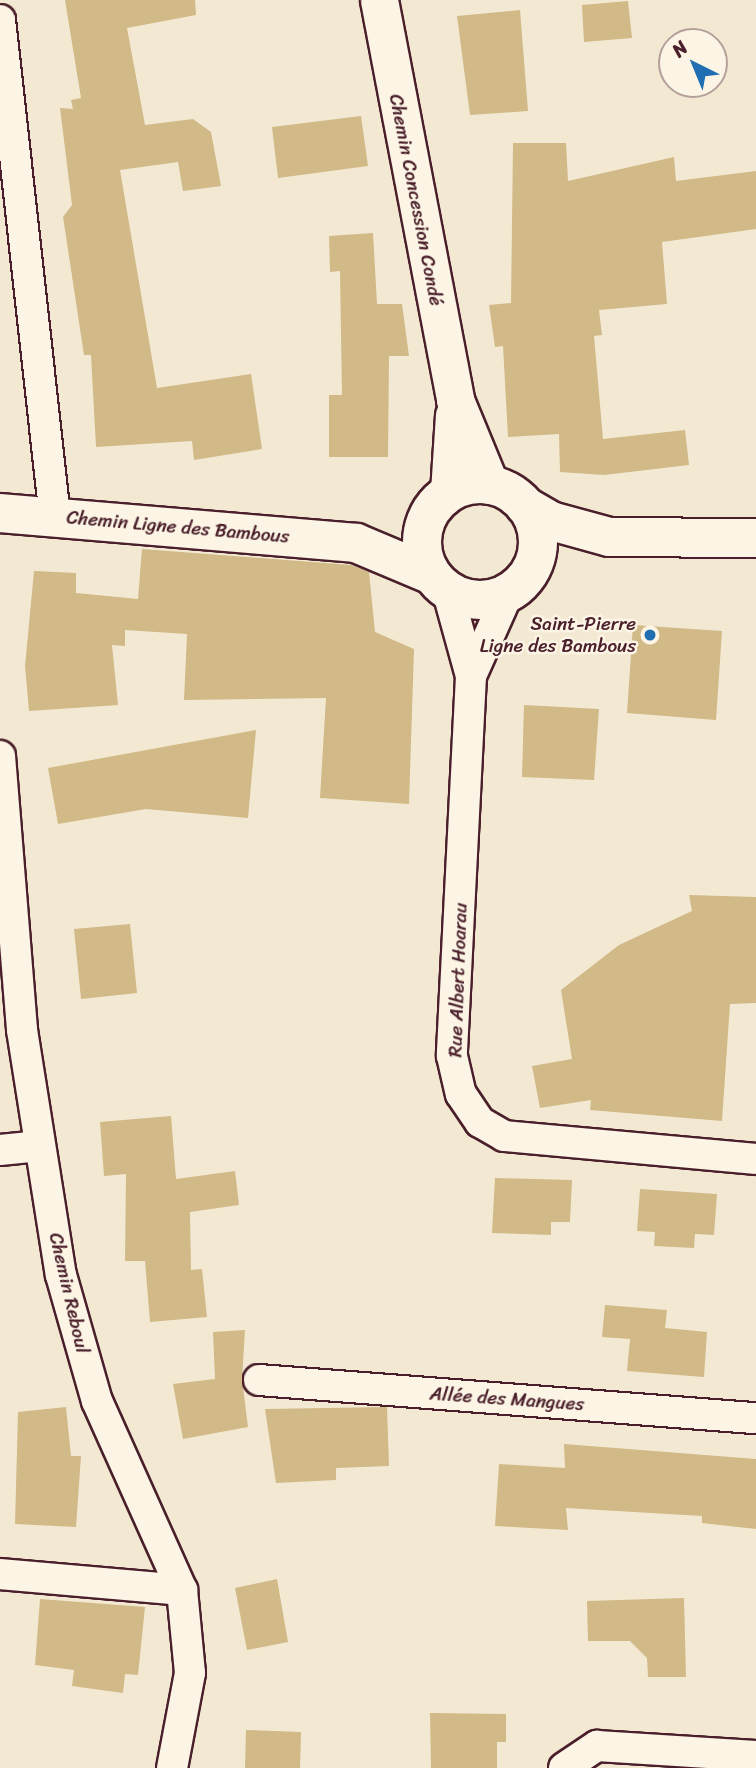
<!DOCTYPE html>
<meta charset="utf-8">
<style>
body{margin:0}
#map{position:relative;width:756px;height:1768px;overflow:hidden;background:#f3e9d2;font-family:Sriracha,sans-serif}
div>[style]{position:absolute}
.building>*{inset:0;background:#d1b988}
.roads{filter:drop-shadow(2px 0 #4a1f2b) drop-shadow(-2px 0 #4a1f2b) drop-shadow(0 2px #4a1f2b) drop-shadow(0 -2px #4a1f2b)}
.minor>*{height:30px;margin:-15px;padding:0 15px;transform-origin:15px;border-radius:15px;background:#fcf5e5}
.tertiary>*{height:37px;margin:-18.5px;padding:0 18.5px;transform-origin:18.5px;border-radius:18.5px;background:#fcf5e5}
.secondary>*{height:38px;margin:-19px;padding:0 19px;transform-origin:19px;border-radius:19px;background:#fcf5e5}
.secondary>.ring{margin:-19px;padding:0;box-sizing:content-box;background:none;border:38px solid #fcf5e5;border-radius:50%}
.dots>*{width:19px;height:19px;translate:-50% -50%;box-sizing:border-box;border:4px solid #fcf5e5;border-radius:50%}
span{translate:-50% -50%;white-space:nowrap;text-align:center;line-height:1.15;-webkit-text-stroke:5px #fcf5e5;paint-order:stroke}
.street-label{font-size:19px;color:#4a1f2b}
.poi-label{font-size:19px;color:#4a1f2b}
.right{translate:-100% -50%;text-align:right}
.north{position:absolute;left:658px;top:28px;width:70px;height:70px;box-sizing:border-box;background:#fcf5e5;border:2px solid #b59f9b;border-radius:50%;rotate:317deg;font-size:19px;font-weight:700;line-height:28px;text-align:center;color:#4a1f2b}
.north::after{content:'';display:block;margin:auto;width:24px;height:32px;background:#1f6fb2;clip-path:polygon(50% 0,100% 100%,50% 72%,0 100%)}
</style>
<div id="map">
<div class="building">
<div style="clip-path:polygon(65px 0,195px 0,196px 15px,127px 28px,145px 125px,193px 119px,211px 132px,221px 186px,183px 191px,178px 162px,120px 170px,157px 388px,251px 374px,262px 449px,194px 460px,192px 441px,96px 447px,91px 355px,84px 355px,63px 217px,72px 205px,60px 108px,73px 109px,71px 100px,81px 98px)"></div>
<div style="clip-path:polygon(628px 1px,632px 38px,584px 42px,582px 5px)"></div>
<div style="clip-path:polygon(520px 10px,528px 111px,470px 115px,457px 16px)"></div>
<div style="clip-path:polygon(361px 116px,368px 166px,278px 178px,272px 127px)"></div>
<div style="clip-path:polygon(513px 143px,566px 143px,568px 181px,674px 157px,676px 181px,756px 171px,756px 229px,662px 242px,667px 304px,599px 310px,602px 335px,594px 336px,603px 439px,685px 430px,689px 465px,604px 475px,560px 472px,559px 434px,508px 437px,503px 346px,495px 347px,489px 305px,511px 303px)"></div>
<div style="clip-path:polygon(373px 233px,377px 304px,402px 304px,409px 356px,389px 356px,388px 457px,329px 457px,329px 395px,342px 395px,340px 271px,330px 272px,329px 236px)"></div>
<div style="clip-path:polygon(142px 549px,351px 565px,369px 572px,375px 632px,414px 649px,409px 804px,320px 798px,326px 698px,184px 700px,187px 634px,125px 630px,125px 646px,112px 645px,118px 705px,29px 711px,25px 666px,34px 571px,76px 573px,76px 593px,138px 599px)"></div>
<div style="clip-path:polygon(633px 625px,722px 631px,716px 720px,627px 713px)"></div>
<div style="clip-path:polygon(524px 705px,599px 709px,594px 780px,522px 777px)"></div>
<div style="clip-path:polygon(256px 730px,248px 818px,146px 809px,58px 824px,48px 768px)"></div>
<div style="clip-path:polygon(689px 895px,756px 897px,756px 1003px,730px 1004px,722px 1121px,590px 1110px,591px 1100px,540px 1108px,532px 1066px,572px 1059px,561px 990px,619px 945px,692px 911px)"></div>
<div style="clip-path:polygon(130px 924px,137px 993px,81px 999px,74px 929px)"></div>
<div style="clip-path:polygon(171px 1116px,176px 1179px,235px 1171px,239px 1205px,190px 1212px,191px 1270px,202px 1269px,207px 1317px,150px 1322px,145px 1261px,125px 1261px,126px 1174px,104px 1176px,100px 1122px)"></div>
<div style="clip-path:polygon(495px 1178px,572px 1180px,570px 1222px,551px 1222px,551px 1235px,492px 1233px)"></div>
<div style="clip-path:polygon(640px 1189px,717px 1194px,714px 1235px,695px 1234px,694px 1248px,654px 1246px,655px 1232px,637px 1231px)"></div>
<div style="clip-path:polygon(605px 1305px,667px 1310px,665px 1328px,707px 1332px,704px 1377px,627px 1371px,630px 1339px,602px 1337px)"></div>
<div style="clip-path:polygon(245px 1330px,242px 1379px,248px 1427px,183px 1439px,173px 1384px,215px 1379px,213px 1332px)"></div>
<div style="clip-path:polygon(66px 1407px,71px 1456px,81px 1456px,76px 1527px,15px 1524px,18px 1412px)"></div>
<div style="clip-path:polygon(387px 1407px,389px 1466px,336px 1468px,336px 1480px,276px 1483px,265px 1409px)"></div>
<div style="clip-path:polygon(564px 1444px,756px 1459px,756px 1529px,702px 1523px,702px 1516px,566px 1508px,568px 1530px,495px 1526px,499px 1464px,565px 1468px)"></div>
<div style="clip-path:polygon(277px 1579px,288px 1642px,247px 1650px,235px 1588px)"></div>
<div style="clip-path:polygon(684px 1598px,686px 1677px,648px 1677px,647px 1658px,630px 1641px,588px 1641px,587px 1601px)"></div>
<div style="clip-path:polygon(40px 1599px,145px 1607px,138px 1675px,125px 1674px,123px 1693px,72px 1686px,74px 1670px,35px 1665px)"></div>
<div style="clip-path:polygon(430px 1713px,506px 1714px,506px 1742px,497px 1742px,497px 1768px,431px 1768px)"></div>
<div style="clip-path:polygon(246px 1730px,301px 1732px,300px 1768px,245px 1768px)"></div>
</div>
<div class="roads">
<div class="minor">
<div style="left:0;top:20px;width:500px;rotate:83.69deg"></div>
<div style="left:447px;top:589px;width:90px;rotate:74.6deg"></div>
<div style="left:509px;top:591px;width:93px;rotate:114.1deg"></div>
<div style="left:471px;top:676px;width:380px;rotate:92.9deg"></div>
<div style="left:452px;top:1056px;width:39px;rotate:77deg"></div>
<div style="left:461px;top:1094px;width:34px;rotate:56deg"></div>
<div style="left:480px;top:1122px;width:28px;rotate:30deg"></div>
<div style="left:504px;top:1136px;width:253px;rotate:5.2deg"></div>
<div style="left:0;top:756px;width:275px;rotate:85.4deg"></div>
<div style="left:22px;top:1030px;width:248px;rotate:81deg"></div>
<div style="left:61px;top:1275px;width:131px;rotate:74.1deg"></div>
<div style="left:97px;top:1401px;width:207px;rotate:65.8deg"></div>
<div style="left:182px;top:1590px;width:83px;rotate:84.5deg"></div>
<div style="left:190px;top:1673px;width:97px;rotate:100.7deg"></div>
<div style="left:0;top:1150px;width:40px;rotate:-5.7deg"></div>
<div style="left:259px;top:1380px;width:498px;rotate:4.4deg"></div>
<div style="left:0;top:1574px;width:183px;rotate:5deg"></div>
<div style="left:564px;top:1768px;width:40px;rotate:-34deg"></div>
<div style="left:597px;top:1746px;width:159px;rotate:3.6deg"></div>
</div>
<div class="tertiary">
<div style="left:379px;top:0;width:407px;rotate:79.2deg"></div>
<div style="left:455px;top:400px;width:92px;rotate:67.6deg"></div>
<div style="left:449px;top:492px;width:77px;rotate:-86.3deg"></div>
</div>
<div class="secondary">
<div class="ring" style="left:422px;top:484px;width:78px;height:78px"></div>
<div style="left:525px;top:506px;width:30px;rotate:30deg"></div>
<div style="left:551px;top:521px;width:60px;rotate:15.4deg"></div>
<div style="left:609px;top:537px;width:147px;rotate:0.4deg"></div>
<div style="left:0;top:513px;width:357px;rotate:4.8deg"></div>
<div style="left:356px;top:543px;width:82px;rotate:22.8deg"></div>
</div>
</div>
<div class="dots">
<div style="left:650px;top:635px;background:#1f6fb2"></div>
</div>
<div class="street-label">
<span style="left:416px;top:200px;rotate:79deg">Chemin Concession Condé</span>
<span style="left:178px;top:527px;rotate:5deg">Chemin Ligne des Bambous</span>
<span style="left:458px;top:980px;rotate:-88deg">Rue Albert Hoarau</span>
<span style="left:69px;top:1293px;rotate:77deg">Chemin Reboul</span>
<span style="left:507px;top:1399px;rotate:4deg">Allée des Mangues</span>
</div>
<div class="poi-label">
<span class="right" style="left:636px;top:635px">Saint-Pierre<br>Ligne des Bambous</span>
</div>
<div class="north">N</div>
</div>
